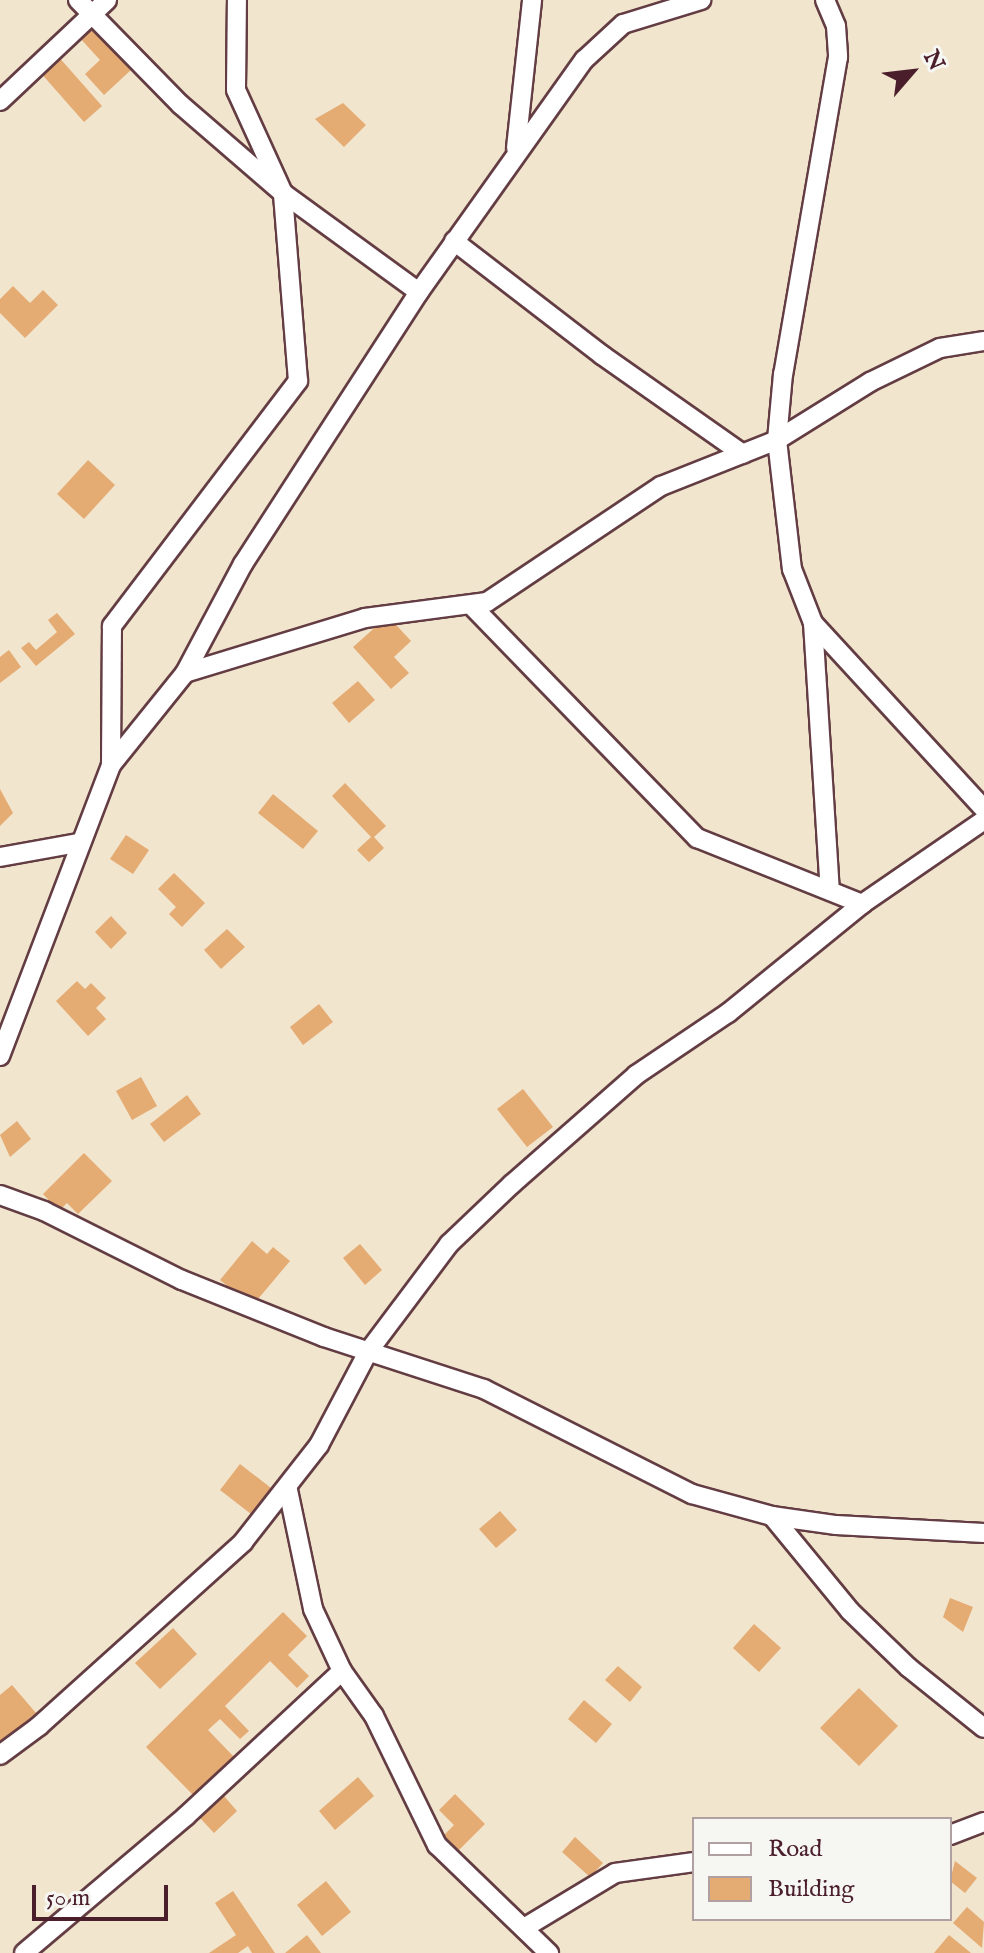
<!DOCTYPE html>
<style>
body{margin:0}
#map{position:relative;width:984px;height:1953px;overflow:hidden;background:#f2e5ce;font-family:"IM FELL English",serif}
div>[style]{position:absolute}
.building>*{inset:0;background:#e4ab73}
.roads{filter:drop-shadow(2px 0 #633d43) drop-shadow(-2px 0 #633d43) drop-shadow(0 2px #633d43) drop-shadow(0 -2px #633d43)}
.street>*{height:18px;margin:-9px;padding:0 9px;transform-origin:9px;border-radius:9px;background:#fff}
span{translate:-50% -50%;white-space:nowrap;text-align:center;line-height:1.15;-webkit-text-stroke:8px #f6f6f2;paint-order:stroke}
.legend{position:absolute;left:692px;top:1817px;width:260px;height:104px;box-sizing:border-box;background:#f6f6f2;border:2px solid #b1a0a2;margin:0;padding:10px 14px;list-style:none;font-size:24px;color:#4a1f2b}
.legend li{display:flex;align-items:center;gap:16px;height:40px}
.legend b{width:40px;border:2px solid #b1a0a2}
.north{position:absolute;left:872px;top:32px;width:80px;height:80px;-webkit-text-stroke:6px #f6f6f2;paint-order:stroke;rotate:62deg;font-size:22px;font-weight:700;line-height:32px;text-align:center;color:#4a1f2b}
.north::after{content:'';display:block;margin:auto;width:28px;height:36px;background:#4a1f2b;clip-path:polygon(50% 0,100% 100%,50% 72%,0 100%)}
.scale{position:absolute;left:32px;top:1885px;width:136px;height:36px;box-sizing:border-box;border:4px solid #4a1f2b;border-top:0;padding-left:10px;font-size:24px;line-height:28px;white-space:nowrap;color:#4a1f2b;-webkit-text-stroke:6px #f6f6f2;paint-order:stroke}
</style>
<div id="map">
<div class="building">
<div style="clip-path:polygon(92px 26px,132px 69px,104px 95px,85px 74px,100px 60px,79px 37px)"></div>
<div style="clip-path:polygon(57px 55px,102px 106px,84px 122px,39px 71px)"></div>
<div style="clip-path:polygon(343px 103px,366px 125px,344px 147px,315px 119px)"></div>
<div style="clip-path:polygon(13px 286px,30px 303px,43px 290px,58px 305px,25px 338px,0 313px,0 299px)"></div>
<div style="clip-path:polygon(88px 460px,115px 485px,84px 519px,57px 494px)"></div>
<div style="clip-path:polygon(57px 613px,75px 634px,36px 666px,21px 648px,29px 642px,36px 650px,57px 632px,48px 620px)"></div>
<div style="clip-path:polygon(388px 616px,411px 641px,394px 657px,409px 673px,391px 689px,353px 647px)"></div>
<div style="clip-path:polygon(9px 650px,21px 667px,0 683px,0 657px)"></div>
<div style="clip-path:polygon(358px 681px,375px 700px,349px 723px,332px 703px)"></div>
<div style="clip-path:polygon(345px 783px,386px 826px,374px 837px,384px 848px,369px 862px,357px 850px,371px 837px,332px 796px)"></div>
<div style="clip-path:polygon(0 789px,13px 813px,0 826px)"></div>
<div style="clip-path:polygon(273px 794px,318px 831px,303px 849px,258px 813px)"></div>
<div style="clip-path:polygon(126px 835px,149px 850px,133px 874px,110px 859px)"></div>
<div style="clip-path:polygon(174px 873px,205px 903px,182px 927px,169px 914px,176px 907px,158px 889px)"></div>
<div style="clip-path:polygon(111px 916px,127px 933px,111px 949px,95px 932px)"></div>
<div style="clip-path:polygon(227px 929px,245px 947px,221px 969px,204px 950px)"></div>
<div style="clip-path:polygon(77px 981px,85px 989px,91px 983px,106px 998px,96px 1008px,106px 1019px,88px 1036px,56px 1001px)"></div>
<div style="clip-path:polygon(319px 1004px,333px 1022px,303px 1045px,290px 1027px)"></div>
<div style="clip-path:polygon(141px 1077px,157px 1106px,132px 1120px,116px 1091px)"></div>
<div style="clip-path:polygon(523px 1089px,553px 1127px,527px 1147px,497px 1109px)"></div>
<div style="clip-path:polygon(187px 1095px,201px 1114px,164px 1142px,150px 1124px)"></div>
<div style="clip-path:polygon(17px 1121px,31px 1139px,10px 1157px,0 1135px)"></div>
<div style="clip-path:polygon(84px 1153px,112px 1181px,78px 1214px,67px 1203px,59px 1211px,43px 1194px)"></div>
<div style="clip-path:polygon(252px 1241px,267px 1254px,273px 1247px,290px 1261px,252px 1306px,220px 1280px)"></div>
<div style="clip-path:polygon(360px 1244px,382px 1270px,365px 1285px,343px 1258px)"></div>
<div style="clip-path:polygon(240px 1464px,271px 1488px,251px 1514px,220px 1490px)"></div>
<div style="clip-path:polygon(500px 1511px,517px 1530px,496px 1548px,479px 1529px)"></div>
<div style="clip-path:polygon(950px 1598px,973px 1607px,963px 1632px,943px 1617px)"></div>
<div style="clip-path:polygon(283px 1612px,307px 1636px,288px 1655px,309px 1676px,297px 1688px,270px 1661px,225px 1706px,249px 1731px,240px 1739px,220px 1719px,208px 1730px,234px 1757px,194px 1796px,146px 1747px)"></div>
<div style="clip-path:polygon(754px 1624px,781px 1648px,759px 1672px,733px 1648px)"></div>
<div style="clip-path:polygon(173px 1628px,197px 1654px,160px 1689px,135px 1663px)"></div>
<div style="clip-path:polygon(618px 1666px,642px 1687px,630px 1702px,605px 1680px)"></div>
<div style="clip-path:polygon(12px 1685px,36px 1713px,0 1743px,0 1695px)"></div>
<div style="clip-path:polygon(859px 1688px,898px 1726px,859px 1766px,820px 1728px)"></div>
<div style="clip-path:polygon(584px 1700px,612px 1724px,596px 1743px,568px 1719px)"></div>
<div style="clip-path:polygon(358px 1777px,374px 1796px,335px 1830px,319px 1811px)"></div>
<div style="clip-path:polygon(455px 1794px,485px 1824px,458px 1851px,443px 1836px,454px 1825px,439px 1810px)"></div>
<div style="clip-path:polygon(224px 1796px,237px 1811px,214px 1833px,200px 1818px)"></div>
<div style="clip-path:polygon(575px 1837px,603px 1863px,590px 1877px,562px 1852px)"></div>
<div style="clip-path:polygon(955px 1861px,977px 1878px,965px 1893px,950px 1881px)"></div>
<div style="clip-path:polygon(326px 1881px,351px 1912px,322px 1936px,297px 1905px)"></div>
<div style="clip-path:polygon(233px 1891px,275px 1953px,252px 1953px,248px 1946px,238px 1953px,209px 1953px,236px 1935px,215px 1903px)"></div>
<div style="clip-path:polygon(967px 1907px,984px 1922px,982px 1948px,953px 1923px)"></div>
<div style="clip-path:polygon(307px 1935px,321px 1953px,285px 1953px)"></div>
<div style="clip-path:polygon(949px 1935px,971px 1953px,934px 1953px)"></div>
</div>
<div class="roads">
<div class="street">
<div style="left:78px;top:0;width:147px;rotate:45.6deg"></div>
<div style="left:181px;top:105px;width:135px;rotate:40.8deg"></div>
<div style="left:283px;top:193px;width:168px;rotate:36.1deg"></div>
<div style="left:825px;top:0;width:28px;rotate:67deg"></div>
<div style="left:836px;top:26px;width:31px;rotate:86deg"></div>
<div style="left:838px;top:57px;width:322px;rotate:99.8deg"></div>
<div style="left:783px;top:374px;width:66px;rotate:95.2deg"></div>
<div style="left:777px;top:440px;width:130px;rotate:83.4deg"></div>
<div style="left:792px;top:569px;width:58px;rotate:68.7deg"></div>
<div style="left:813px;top:623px;width:253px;rotate:47.4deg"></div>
<div style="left:0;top:101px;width:147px;rotate:-43.3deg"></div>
<div style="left:516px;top:148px;width:149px;rotate:-83.8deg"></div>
<div style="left:454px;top:241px;width:187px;rotate:37.6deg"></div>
<div style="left:602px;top:355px;width:172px;rotate:35.1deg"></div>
<div style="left:471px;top:605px;width:325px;rotate:45.9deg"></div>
<div style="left:697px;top:838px;width:178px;rotate:21.8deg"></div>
<div style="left:813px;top:623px;width:268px;rotate:86.4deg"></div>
<div style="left:185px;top:673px;width:188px;rotate:-17deg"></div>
<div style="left:365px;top:618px;width:123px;rotate:-7.5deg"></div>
<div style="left:487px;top:602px;width:209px;rotate:-33.7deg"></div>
<div style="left:661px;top:486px;width:125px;rotate:-21.6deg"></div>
<div style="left:777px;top:440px;width:110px;rotate:-31.9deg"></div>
<div style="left:870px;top:382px;width:78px;rotate:-25.9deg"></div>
<div style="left:940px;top:348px;width:45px;rotate:-9deg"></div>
<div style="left:111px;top:765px;width:139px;rotate:-89.6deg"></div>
<div style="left:112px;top:626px;width:308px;rotate:-52.8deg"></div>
<div style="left:298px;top:381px;width:189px;rotate:-94.6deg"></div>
<div style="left:283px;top:193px;width:113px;rotate:-114.5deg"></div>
<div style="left:236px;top:90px;width:90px;rotate:-89.4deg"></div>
<div style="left:0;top:857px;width:79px;rotate:-10.2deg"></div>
<div style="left:0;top:1056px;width:311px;rotate:-69.1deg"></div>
<div style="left:111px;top:765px;width:118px;rotate:-51.2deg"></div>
<div style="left:185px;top:673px;width:123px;rotate:-62deg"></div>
<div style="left:243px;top:564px;width:324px;rotate:-57.1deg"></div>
<div style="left:419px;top:292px;width:285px;rotate:-54.6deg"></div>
<div style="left:584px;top:60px;width:53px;rotate:-42.7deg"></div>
<div style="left:623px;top:24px;width:82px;rotate:-17.1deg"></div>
<div style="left:0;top:1195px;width:47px;rotate:20deg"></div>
<div style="left:44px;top:1211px;width:154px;rotate:26.6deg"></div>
<div style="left:182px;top:1280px;width:153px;rotate:21.9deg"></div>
<div style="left:324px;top:1337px;width:168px;rotate:18deg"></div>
<div style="left:484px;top:1389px;width:233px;rotate:26.8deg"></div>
<div style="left:692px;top:1494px;width:83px;rotate:15.4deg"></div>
<div style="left:772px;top:1516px;width:65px;rotate:8deg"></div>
<div style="left:836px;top:1525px;width:148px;rotate:3.1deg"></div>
<div style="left:288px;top:1490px;width:122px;rotate:78.1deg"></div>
<div style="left:313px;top:1609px;width:68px;rotate:64.9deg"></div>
<div style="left:342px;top:1671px;width:55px;rotate:54.6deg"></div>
<div style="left:374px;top:1716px;width:144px;rotate:64deg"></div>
<div style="left:437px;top:1845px;width:156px;rotate:44deg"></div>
<div style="left:772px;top:1516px;width:123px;rotate:50.6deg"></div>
<div style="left:850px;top:1611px;width:81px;rotate:44deg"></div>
<div style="left:908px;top:1667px;width:97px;rotate:38.8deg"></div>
<div style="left:0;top:1755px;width:49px;rotate:-36.6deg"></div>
<div style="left:39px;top:1726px;width:275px;rotate:-42deg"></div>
<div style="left:243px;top:1542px;width:123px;rotate:-51.9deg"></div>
<div style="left:319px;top:1445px;width:105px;rotate:-62.2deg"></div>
<div style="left:368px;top:1352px;width:135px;rotate:-53.1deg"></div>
<div style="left:449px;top:1244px;width:87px;rotate:-43.6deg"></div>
<div style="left:512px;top:1184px;width:165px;rotate:-41.3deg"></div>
<div style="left:636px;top:1075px;width:111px;rotate:-34deg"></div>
<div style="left:728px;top:1013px;width:173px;rotate:-39.1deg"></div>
<div style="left:862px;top:904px;width:148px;rotate:-34.5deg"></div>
<div style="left:950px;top:1835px;width:36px;rotate:-21deg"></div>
<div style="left:524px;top:1928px;width:106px;rotate:-31.1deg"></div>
<div style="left:615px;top:1873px;width:80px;rotate:-7.9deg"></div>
<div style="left:24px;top:1953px;width:212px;rotate:-40.2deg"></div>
<div style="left:186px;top:1816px;width:213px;rotate:-42.9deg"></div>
</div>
</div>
<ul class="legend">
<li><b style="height:10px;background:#fff"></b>Road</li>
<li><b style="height:22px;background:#e4ab73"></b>Building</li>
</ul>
<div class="north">N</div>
<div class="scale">50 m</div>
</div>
